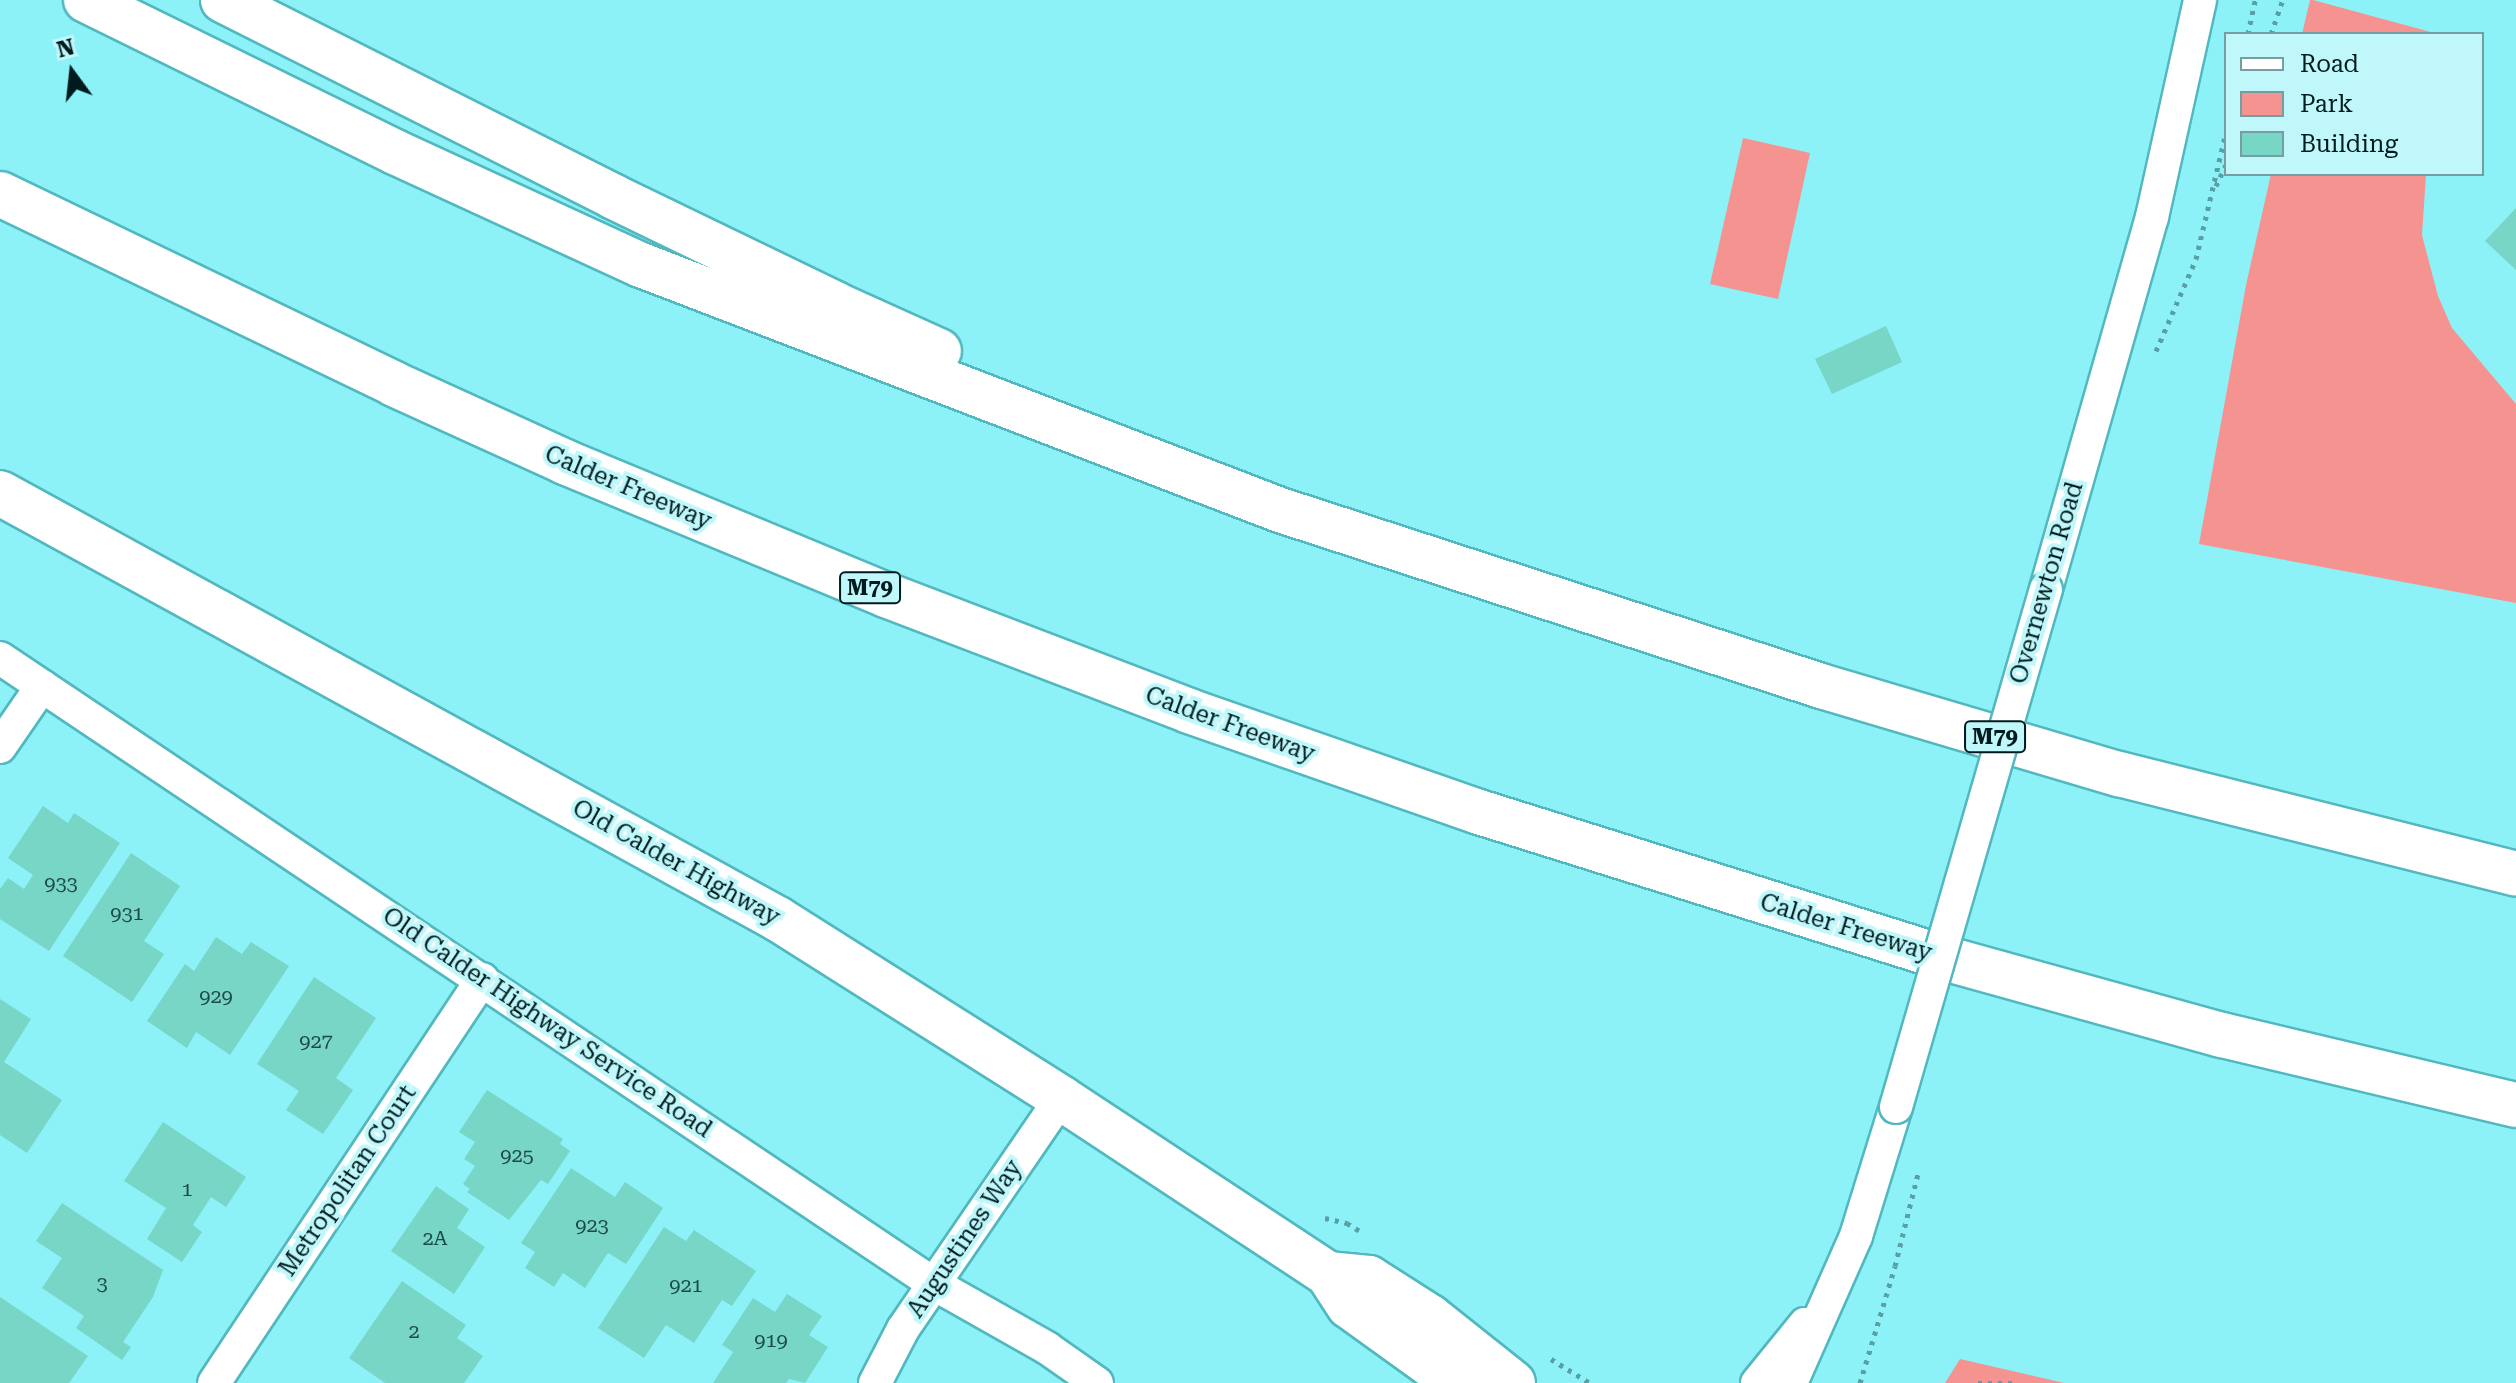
<!DOCTYPE html>
<style>
body{margin:0}
#map{position:relative;width:2516px;height:1383px;overflow:hidden;background:#8df1f8;font-family:"Roboto Serif",serif}
div>[style]{position:absolute}
.green>*{inset:0;background:#f59391}
.building>*{inset:0;background:#77d6c6}
.path>*{height:5px;margin-top:-2.5px;transform-origin:0;background:repeating-linear-gradient(90deg,#58a0a5 0 4px,transparent 0 10px)}
.roads{filter:drop-shadow(2px 0 #52b8bf) drop-shadow(-2px 0 #52b8bf) drop-shadow(0 2px #52b8bf) drop-shadow(0 -2px #52b8bf)}
.minor>*{height:32px;margin:-16px;padding:0 16px;transform-origin:16px;border-radius:16px;background:#fff}
.primary>*{height:44px;margin:-22px;padding:0 22px;transform-origin:22px;border-radius:22px;background:#fff}
.motorway>*{height:44px;margin:-22px;padding:0 22px;transform-origin:22px;border-radius:22px;background:#fff}
.bridges{filter:drop-shadow(2px 0 #52b8bf) drop-shadow(-2px 0 #52b8bf) drop-shadow(0 2px #52b8bf) drop-shadow(0 -2px #52b8bf)}
.minor-bridge>*{height:32px;margin:-16px;padding:0 16px;transform-origin:16px;border-radius:16px;background:#fff}
span{translate:-50% -50%;white-space:nowrap;text-align:center;line-height:1.15;-webkit-text-stroke:8px #bff7fb;paint-order:stroke}
.number-label{font-size:20px;color:#1e4a47}
.number-label span{-webkit-text-stroke-width:0}
.shield-label span{padding:2px 6px;background:#bff7fb;border:2px solid;border-radius:6px;-webkit-text-stroke-width:0}
.shield-label{font-size:22px;color:#001b1d;font-weight:700}
.street-label{font-size:24px;color:#001b1d}
.legend{position:absolute;left:2224px;top:32px;width:260px;height:144px;box-sizing:border-box;background:#bff7fb;border:2px solid #739fa2;margin:0;padding:10px 14px;list-style:none;font-size:24px;color:#001b1d}
.legend li{display:flex;align-items:center;gap:16px;height:40px}
.legend b{width:40px;border:2px solid #739fa2}
.north{position:absolute;left:32px;top:32px;width:80px;height:80px;-webkit-text-stroke:6px #bff7fb;paint-order:stroke;rotate:345deg;font-size:22px;font-weight:700;line-height:32px;text-align:center;color:#001b1d}
.north::after{content:'';display:block;margin:auto;width:28px;height:36px;background:#001b1d;clip-path:polygon(50% 0,100% 100%,50% 72%,0 100%)}
</style>
<div id="map">
<div class="green">
<div style="clip-path:polygon(2310px 0,2313px 0,2438px 34px,2302px 34px)"></div>
<div style="clip-path:polygon(1743px 138px,1810px 153px,1778px 299px,1710px 284px)"></div>
<div style="clip-path:polygon(2271px 174px,2426px 174px,2422px 235px,2438px 296px,2452px 328px,2516px 404px,2516px 603px,2199px 544px,2246px 285px)"></div>
<div style="clip-path:polygon(1960px 1359px,2064px 1383px,1945px 1383px)"></div>
</div>
<div class="building">
<div style="clip-path:polygon(2516px 208px,2516px 270px,2485px 241px)"></div>
<div style="clip-path:polygon(1886px 326px,1902px 362px,1832px 394px,1815px 359px)"></div>
<div style="clip-path:polygon(43px 806px,68px 823px,74px 813px,120px 843px,49px 951px,0 919px,0 889px,8px 878px,24px 889px,33px 875px,8px 858px)"></div>
<div style="clip-path:polygon(131px 853px,180px 886px,144px 941px,164px 954px,132px 1002px,63px 956px)"></div>
<div style="clip-path:polygon(216px 937px,242px 954px,251px 942px,289px 966px,230px 1055px,196px 1032px,187px 1048px,147px 1021px,185px 964px,194px 971px)"></div>
<div style="clip-path:polygon(314px 977px,376px 1018px,336px 1078px,353px 1090px,323px 1134px,286px 1110px,299px 1091px,257px 1064px)"></div>
<div style="clip-path:polygon(0 999px,31px 1019px,4px 1062px,62px 1100px,27px 1153px,0 1135px)"></div>
<div style="clip-path:polygon(487px 1090px,563px 1139px,560px 1144px,570px 1151px,548px 1184px,541px 1180px,509px 1220px,467px 1192px,470px 1189px,463px 1184px,475px 1166px,464px 1159px,475px 1142px,459px 1132px)"></div>
<div style="clip-path:polygon(163px 1122px,246px 1177px,226px 1207px,211px 1197px,193px 1225px,202px 1232px,182px 1262px,147px 1239px,166px 1208px,124px 1181px)"></div>
<div style="clip-path:polygon(571px 1168px,615px 1197px,625px 1182px,663px 1208px,626px 1264px,608px 1253px,585px 1288px,563px 1273px,554px 1287px,525px 1268px,535px 1252px,521px 1243px)"></div>
<div style="clip-path:polygon(436px 1186px,469px 1209px,457px 1228px,485px 1247px,454px 1294px,391px 1251px)"></div>
<div style="clip-path:polygon(62px 1203px,163px 1270px,153px 1297px,123px 1342px,131px 1347px,122px 1360px,76px 1328px,84px 1316px,42px 1288px,62px 1258px,36px 1241px)"></div>
<div style="clip-path:polygon(664px 1227px,686px 1241px,694px 1230px,756px 1271px,732px 1306px,722px 1300px,694px 1343px,666px 1325px,644px 1358px,598px 1328px)"></div>
<div style="clip-path:polygon(402px 1281px,466px 1325px,457px 1338px,483px 1356px,464px 1383px,385px 1383px,349px 1358px)"></div>
<div style="clip-path:polygon(787px 1294px,822px 1316px,809px 1335px,828px 1347px,805px 1383px,789px 1379px,786px 1383px,713px 1383px,733px 1352px,722px 1345px,753px 1298px,775px 1312px)"></div>
<div style="clip-path:polygon(0 1297px,88px 1356px,69px 1383px,0 1383px)"></div>
</div>
<div class="path">
<div style="left:2248px;top:34px;width:35px;rotate:-78deg"></div>
<div style="left:2271px;top:34px;width:36px;rotate:-71deg"></div>
<div style="left:2216px;top:186px;width:23px;rotate:-65deg"></div>
<div style="left:2156px;top:351px;width:100px;rotate:-66.5deg"></div>
<div style="left:2196px;top:259px;width:130px;rotate:-76.7deg"></div>
<div style="left:1325px;top:1218px;width:23px;rotate:13deg"></div>
<div style="left:1347px;top:1223px;width:19px;rotate:32deg"></div>
<div style="left:1551px;top:1359px;width:46px;rotate:31.6deg"></div>
<div style="left:1860px;top:1383px;width:122px;rotate:-73.3deg"></div>
<div style="left:1895px;top:1266px;width:99px;rotate:-76deg"></div>
<div style="left:1978px;top:1383px;width:37px"></div>
</div>
<div class="roads">
<div class="minor">
<div style="left:2046px;top:589px;width:387px;rotate:-74.1deg"></div>
<div style="left:2152px;top:217px;width:222px;rotate:-77.5deg"></div>
<div style="left:0;top:658px;width:1124px;rotate:33.83deg"></div>
<div style="left:934px;top:1284px;width:130px;rotate:29.5deg"></div>
<div style="left:1047px;top:1348px;width:61px;rotate:35deg"></div>
<div style="left:0;top:747px;width:74px;rotate:-55.5deg"></div>
<div style="left:214px;top:1383px;width:485px;rotate:-56.4deg"></div>
<div style="left:875px;top:1383px;width:61px;rotate:-62.6deg"></div>
<div style="left:903px;top:1329px;width:280px;rotate:-55.6deg"></div>
<div style="left:1757px;top:1383px;width:76px;rotate:-50.9deg"></div>
<div style="left:1791px;top:1383px;width:161px;rotate:-66.1deg"></div>
<div style="left:1856px;top:1236px;width:135px;rotate:-72.8deg"></div>
</div>
<div class="primary">
<div style="left:0;top:493px;width:887px;rotate:28.7deg"></div>
<div style="left:778px;top:919px;width:335px;rotate:32.3deg"></div>
<div style="left:1061px;top:1098px;width:320px;rotate:33.4deg"></div>
<div style="left:1328px;top:1274px;width:38px;rotate:57deg"></div>
<div style="left:1349px;top:1306px;width:132px;rotate:35.7deg"></div>
<div style="left:1328px;top:1274px;width:41px;rotate:5.6deg"></div>
<div style="left:1369px;top:1278px;width:72px;rotate:32.6deg"></div>
<div style="left:1430px;top:1317px;width:106px;rotate:38.5deg"></div>
</div>
<div class="motorway">
<div style="left:86px;top:0;width:344px;rotate:26.2deg"></div>
<div style="left:395px;top:152px;width:271px;rotate:24.7deg"></div>
<div style="left:641px;top:265px;width:684px;rotate:20.98deg"></div>
<div style="left:1280px;top:510px;width:569px;rotate:18.02deg"></div>
<div style="left:1821px;top:686px;width:311px;rotate:16.5deg"></div>
<div style="left:2119px;top:774px;width:409px;rotate:14.1deg"></div>
<div style="left:223px;top:0;width:438px;rotate:26.7deg"></div>
<div style="left:614px;top:197px;width:246px;rotate:25.8deg"></div>
<div style="left:835px;top:304px;width:114px;rotate:24.3deg"></div>
<div style="left:0;top:194px;width:437px;rotate:25.7deg"></div>
<div style="left:394px;top:384px;width:188px;rotate:24.5deg"></div>
<div style="left:565px;top:462px;width:347px;rotate:22.5deg"></div>
<div style="left:886px;top:595px;width:324px;rotate:20.9deg"></div>
<div style="left:1189px;top:711px;width:307px;rotate:19.2deg"></div>
<div style="left:1479px;top:812px;width:495px;rotate:17.4deg"></div>
<div style="left:1951px;top:960px;width:281px;rotate:15.5deg"></div>
<div style="left:2222px;top:1035px;width:302px;rotate:13.4deg"></div>
</div>
</div>
<div class="bridges">
<div class="minor-bridge">
<div style="left:1896px;top:1107px;width:539px;rotate:-73.85deg"></div>
</div>
</div>
<div class="number-label">
<span style="left:61px;top:883px">933</span>
<span style="left:127px;top:913px">931</span>
<span style="left:216px;top:996px">929</span>
<span style="left:316px;top:1041px">927</span>
<span style="left:517px;top:1155px">925</span>
<span style="left:187px;top:1189px">1</span>
<span style="left:592px;top:1225px">923</span>
<span style="left:435px;top:1238px">2A</span>
<span style="left:102px;top:1283px">3</span>
<span style="left:686px;top:1285px">921</span>
<span style="left:414px;top:1331px">2</span>
<span style="left:771px;top:1340px">919</span>
</div>
<div class="shield-label">
<span style="left:870px;top:588px">M79</span>
<span style="left:1995px;top:737px">M79</span>
</div>
<div class="street-label">
<span style="left:628px;top:488px;rotate:23deg">Calder Freeway</span>
<span style="left:2047px;top:583px;rotate:-74deg">Overnewton Road</span>
<span style="left:1230px;top:725px;rotate:20deg">Calder Freeway</span>
<span style="left:676px;top:863px;rotate:29deg">Old Calder Highway</span>
<span style="left:1846px;top:928px;rotate:17deg">Calder Freeway</span>
<span style="left:547px;top:1023px;rotate:34deg">Old Calder Highway Service Road</span>
<span style="left:348px;top:1181px;rotate:-56deg">Metropolitan Court</span>
<span style="left:965px;top:1239px;rotate:-56deg">Augustines Way</span>
</div>
<ul class="legend">
<li><b style="height:10px;background:#fff"></b>Road</li>
<li><b style="height:22px;background:#f59391"></b>Park</li>
<li><b style="height:22px;background:#77d6c6"></b>Building</li>
</ul>
<div class="north">N</div>
</div>
